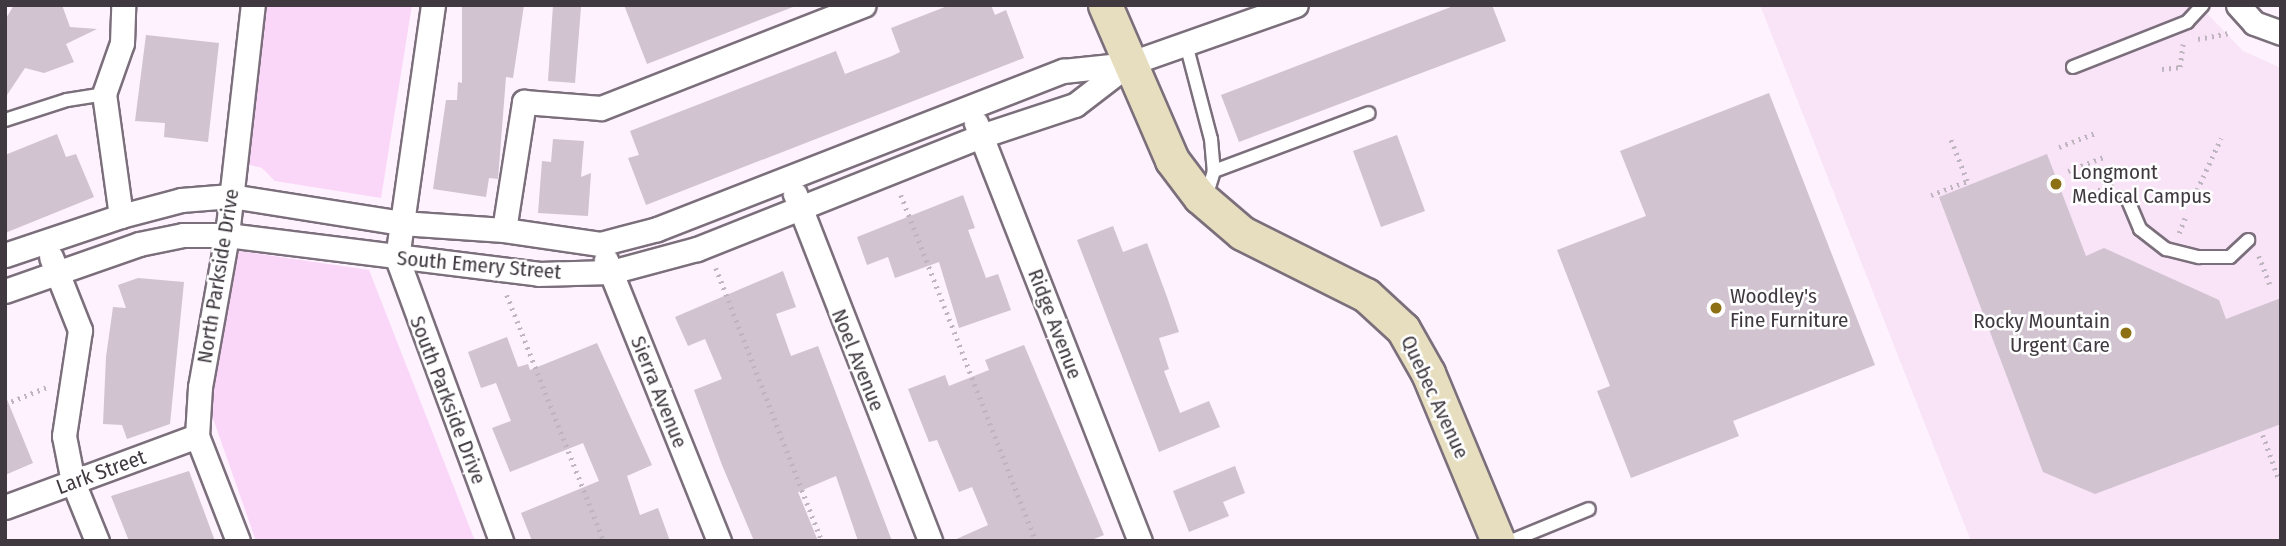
<!DOCTYPE html>
<style>
body{margin:0}
#map{position:relative;width:2286px;height:546px;overflow:hidden;background:#fdf2fd;font-family:"Fira Sans Condensed",sans-serif}
div>[style]{position:absolute}
.built>*{inset:0;background:#f8e3f7}
.green>*{inset:0;background:#fad7f9}
.building>*{inset:0;background:#d1c3d0}
.path>*{height:4.5px;margin-top:-2.25px;transform-origin:0;background:repeating-linear-gradient(90deg,#beb5be 0 2px,transparent 0 7px)}
.roads{filter:drop-shadow(2px 0 #7b6f7b) drop-shadow(-2px 0 #7b6f7b) drop-shadow(0 2px #7b6f7b) drop-shadow(0 -2px #7b6f7b)}
.lane>*{height:12px;margin:-6px;padding:0 6px;transform-origin:6px;border-radius:6px;background:#fff}
.street>*{height:23px;margin:-11.5px;padding:0 11.5px;transform-origin:11.5px;border-radius:11.5px;background:#fff}
.secondary>*{height:33px;margin:-16.5px;padding:0 16.5px;transform-origin:16.5px;border-radius:16.5px;background:#e7debf}
.dots>*{width:19px;height:19px;translate:-50% -50%;box-sizing:border-box;border:4px solid #fff;border-radius:50%}
span{translate:-50% -50%;white-space:nowrap;text-align:center;line-height:1.15;-webkit-text-stroke:5px #fff;paint-order:stroke}
.poi-label{font-size:21px;color:#403a40}
.left{translate:0 -50%;text-align:left}
.right{translate:-100% -50%;text-align:right}
.street-label{font-size:21px;color:#403a40}
.frame{position:absolute;inset:0;border:7px solid #403a40;pointer-events:none}
</style>
<div id="map">
<div class="built">
<div style="clip-path:polygon(1760px 5px,2199px 5px,2243px 51px,2281px 68px,2281px 541px,1971px 541px)"></div>
</div>
<div class="green">
<div style="clip-path:polygon(266px 5px,412px 5px,381px 198px,275px 181px,262px 168px,246px 164px)"></div>
<div style="clip-path:polygon(239px 251px,369px 270px,475px 541px,256px 541px,209px 407px)"></div>
</div>
<div class="building">
<div style="clip-path:polygon(14px 5px,62px 5px,70px 27px,97px 29px,66px 44px,74px 62px,44px 73px,25px 68px,5px 98px,5px 20px)"></div>
<div style="clip-path:polygon(462px 5px,524px 5px,513px 78px,506px 77px,498px 179px,489px 178px,486px 197px,433px 189px,446px 100px,457px 100px,458px 82px,462px 83px)"></div>
<div style="clip-path:polygon(553px 5px,581px 7px,575px 83px,548px 81px)"></div>
<div style="clip-path:polygon(624px 5px,793px 5px,793px 7px,647px 64px)"></div>
<div style="clip-path:polygon(950px 5px,991px 5px,995px 15px,1006px 10px,1024px 58px,646px 205px,628px 158px,639px 155px,630px 131px,836px 51px,845px 74px,892px 56px,900px 52px,891px 28px)"></div>
<div style="clip-path:polygon(1456px 5px,1492px 5px,1506px 41px,1239px 142px,1221px 95px)"></div>
<div style="clip-path:polygon(146px 35px,219px 43px,208px 142px,164px 137px,165px 123px,135px 121px)"></div>
<div style="clip-path:polygon(1769px 93px,1875px 365px,1733px 421px,1739px 436px,1631px 478px,1597px 391px,1610px 386px,1557px 250px,1646px 216px,1620px 151px)"></div>
<div style="clip-path:polygon(57px 134px,66px 157px,76px 154px,94px 197px,5px 233px,5px 155px)"></div>
<div style="clip-path:polygon(1397px 135px,1425px 211px,1381px 227px,1353px 151px)"></div>
<div style="clip-path:polygon(553px 139px,584px 141px,581px 177px,591px 173px,588px 216px,538px 213px,542px 161px,551px 162px)"></div>
<div style="clip-path:polygon(2047px 154px,2086px 256px,2104px 248px,2219px 300px,2226px 319px,2281px 298px,2281px 424px,2095px 494px,2043px 472px,1939px 197px)"></div>
<div style="clip-path:polygon(963px 195px,975px 228px,968px 230px,986px 278px,998px 274px,1011px 310px,959px 328px,939px 262px,895px 278px,888px 257px,867px 265px,857px 237px)"></div>
<div style="clip-path:polygon(1113px 226px,1123px 252px,1147px 243px,1167px 297px,1179px 332px,1159px 338px,1169px 369px,1164px 371px,1180px 413px,1209px 401px,1220px 427px,1159px 452px,1077px 240px)"></div>
<div style="clip-path:polygon(783px 271px,796px 307px,776px 314px,791px 356px,818px 346px,892px 541px,858px 541px,836px 476px,798px 492px,818px 541px,754px 541px,722px 465px,694px 390px,722px 379px,705px 339px,688px 346px,675px 317px)"></div>
<div style="clip-path:polygon(138px 278px,184px 282px,170px 424px,127px 439px,122px 425px,103px 424px,106px 357px,113px 307px,126px 308px,118px 285px)"></div>
<div style="clip-path:polygon(507px 337px,518px 367px,528px 364px,530px 370px,597px 343px,652px 465px,627px 476px,640px 515px,658px 508px,670px 541px,532px 541px,521px 513px,599px 481px,583px 443px,510px 472px,492px 428px,511px 421px,496px 383px,481px 388px,468px 352px)"></div>
<div style="clip-path:polygon(1024px 345px,1104px 535px,1089px 541px,952px 541px,988px 525px,972px 487px,959px 492px,937px 440px,929px 442px,908px 389px,945px 375px,949px 386px,989px 370px,985px 360px)"></div>
<div style="clip-path:polygon(6px 397px,33px 463px,5px 475px,5px 398px)"></div>
<div style="clip-path:polygon(1235px 466px,1245px 493px,1223px 502px,1229px 516px,1189px 532px,1173px 491px)"></div>
<div style="clip-path:polygon(189px 471px,215px 541px,129px 541px,111px 496px)"></div>
</div>
<div class="path">
<div style="left:2198px;top:39px;width:33px;rotate:-11deg"></div>
<div style="left:2162px;top:69px;width:18px;rotate:-6deg"></div>
<div style="left:2180px;top:67px;width:23px;rotate:-83deg"></div>
<div style="left:2059px;top:147px;width:40px;rotate:-21deg"></div>
<div style="left:2068px;top:171px;width:41px;rotate:-21.5deg"></div>
<div style="left:2197px;top:190px;width:57px;rotate:-65.2deg"></div>
<div style="left:901px;top:195px;width:371px;rotate:68.7deg"></div>
<div style="left:1931px;top:195px;width:39px;rotate:-21deg"></div>
<div style="left:1967px;top:181px;width:46px;rotate:-111.6deg"></div>
<div style="left:2079px;top:198px;width:37px;rotate:-22deg"></div>
<div style="left:2179px;top:233px;width:16px;rotate:-68deg"></div>
<div style="left:2259px;top:256px;width:31px;rotate:69deg"></div>
<div style="left:716px;top:268px;width:293px;rotate:68.8deg"></div>
<div style="left:507px;top:295px;width:264px;rotate:68.5deg"></div>
<div style="left:5px;top:404px;width:45px;rotate:-22deg"></div>
<div style="left:2263px;top:435px;width:45px;rotate:70.3deg"></div>
</div>
<div class="roads">
<div class="lane">
<div style="left:1186px;top:44px;width:98px;rotate:75.3deg"></div>
<div style="left:1211px;top:139px;width:32px;rotate:85deg"></div>
<div style="left:1214px;top:171px;width:28px;rotate:107deg"></div>
<div style="left:2073px;top:67px;width:123px;rotate:-21.5deg"></div>
<div style="left:2187px;top:22px;width:23px;rotate:-47deg"></div>
<div style="left:5px;top:120px;width:65px;rotate:-17.9deg"></div>
<div style="left:67px;top:100px;width:37px;rotate:-9deg"></div>
<div style="left:1214px;top:171px;width:165px;rotate:-20.5deg"></div>
<div style="left:2127px;top:198px;width:34px;rotate:67deg"></div>
<div style="left:2140px;top:229px;width:33px;rotate:38deg"></div>
<div style="left:2166px;top:249px;width:34px;rotate:14deg"></div>
<div style="left:2199px;top:257px;width:31px"></div>
<div style="left:2230px;top:257px;width:25px;rotate:-43deg"></div>
<div style="left:1511px;top:541px;width:84px;rotate:-22.3deg"></div>
</div>
<div class="street">
<div style="left:433px;top:5px;width:256px;rotate:98.1deg"></div>
<div style="left:397px;top:258px;width:302px;rotate:69.8deg"></div>
<div style="left:2238px;top:5px;width:24px;rotate:48deg"></div>
<div style="left:2254px;top:23px;width:29px;rotate:20deg"></div>
<div style="left:976px;top:123px;width:449px;rotate:68.6deg"></div>
<div style="left:795px;top:194px;width:372px;rotate:68.7deg"></div>
<div style="left:121px;top:216px;width:123px;rotate:-97.9deg"></div>
<div style="left:104px;top:94px;width:54px;rotate:-70.6deg"></div>
<div style="left:122px;top:43px;width:38px;rotate:-88deg"></div>
<div style="left:504px;top:230px;width:130px;rotate:-81.1deg"></div>
<div style="left:524px;top:102px;width:77px;rotate:4.5deg"></div>
<div style="left:601px;top:108px;width:282px;rotate:-21.4deg"></div>
<div style="left:5px;top:255px;width:122px;rotate:-18.6deg"></div>
<div style="left:121px;top:216px;width:62px;rotate:-14.9deg"></div>
<div style="left:181px;top:200px;width:50px;rotate:-4.6deg"></div>
<div style="left:231px;top:196px;width:172px;rotate:9deg"></div>
<div style="left:401px;top:223px;width:103px;rotate:3.9deg"></div>
<div style="left:504px;top:230px;width:97px;rotate:8.3deg"></div>
<div style="left:600px;top:244px;width:59px;rotate:-14.7deg"></div>
<div style="left:657px;top:229px;width:436px;rotate:-21.3deg"></div>
<div style="left:1063px;top:71px;width:65px;rotate:-6.1deg"></div>
<div style="left:1128px;top:64px;width:178px;rotate:-19.4deg"></div>
<div style="left:51px;top:257px;width:79px;rotate:68.3deg"></div>
<div style="left:80px;top:330px;width:107px;rotate:98.6deg"></div>
<div style="left:64px;top:436px;width:47px;rotate:78.9deg"></div>
<div style="left:73px;top:482px;width:64px;rotate:67.9deg"></div>
<div style="left:606px;top:260px;width:303px;rotate:68.1deg"></div>
<div style="left:5px;top:291px;width:142px;rotate:-19.3deg"></div>
<div style="left:139px;top:244px;width:45px;rotate:-11.6deg"></div>
<div style="left:183px;top:235px;width:44px"></div>
<div style="left:227px;top:235px;width:313px;rotate:7.1deg"></div>
<div style="left:538px;top:274px;width:73px;rotate:-1.6deg"></div>
<div style="left:611px;top:272px;width:89px;rotate:-15deg"></div>
<div style="left:697px;top:249px;width:306px;rotate:-21.7deg"></div>
<div style="left:981px;top:136px;width:99px;rotate:-18.3deg"></div>
<div style="left:1075px;top:105px;width:67px;rotate:-37.7deg"></div>
<div style="left:5px;top:507px;width:205px;rotate:-20.3deg"></div>
<div style="left:238px;top:541px;width:113px;rotate:-111.3deg"></div>
<div style="left:197px;top:436px;width:49px;rotate:-86.5deg"></div>
<div style="left:200px;top:387px;width:154px;rotate:-79.9deg"></div>
<div style="left:227px;top:235px;width:231px;rotate:-83.6deg"></div>
</div>
<div class="secondary">
<div style="left:1105px;top:5px;width:169px;rotate:66.6deg"></div>
<div style="left:1172px;top:160px;width:46px;rotate:52.9deg"></div>
<div style="left:1200px;top:197px;width:55px;rotate:40.6deg"></div>
<div style="left:1242px;top:233px;width:139px;rotate:26.6deg"></div>
<div style="left:1366px;top:295px;width:50px;rotate:42.6deg"></div>
<div style="left:1403px;top:329px;width:51px;rotate:60.4deg"></div>
<div style="left:1428px;top:373px;width:182px;rotate:67.4deg"></div>
</div>
</div>
<div class="dots">
<div style="left:2056px;top:184px;background:#8c7013"></div>
<div style="left:1716px;top:308px;background:#8c7013"></div>
<div style="left:2126px;top:333px;background:#8c7013"></div>
</div>
<div class="poi-label">
<span class="left" style="left:2072px;top:184px">Longmont<br>Medical Campus</span>
<span class="left" style="left:1730px;top:308px">Woodley's<br>Fine Furniture</span>
<span class="right" style="left:2110px;top:333px">Rocky Mountain<br>Urgent Care</span>
</div>
<div class="street-label">
<span style="left:479px;top:265px;rotate:5deg">South Emery Street</span>
<span style="left:218px;top:276px;rotate:-81deg">North Parkside Drive</span>
<span style="left:1055px;top:324px;rotate:69deg">Ridge Avenue</span>
<span style="left:858px;top:360px;rotate:68deg">Noel Avenue</span>
<span style="left:659px;top:392px;rotate:68deg">Sierra Avenue</span>
<span style="left:1435px;top:397px;rotate:65deg">Quebec Avenue</span>
<span style="left:448px;top:400px;rotate:69deg">South Parkside Drive</span>
<span style="left:101px;top:472px;rotate:-20deg">Lark Street</span>
</div>
<div class="frame"></div>
</div>
